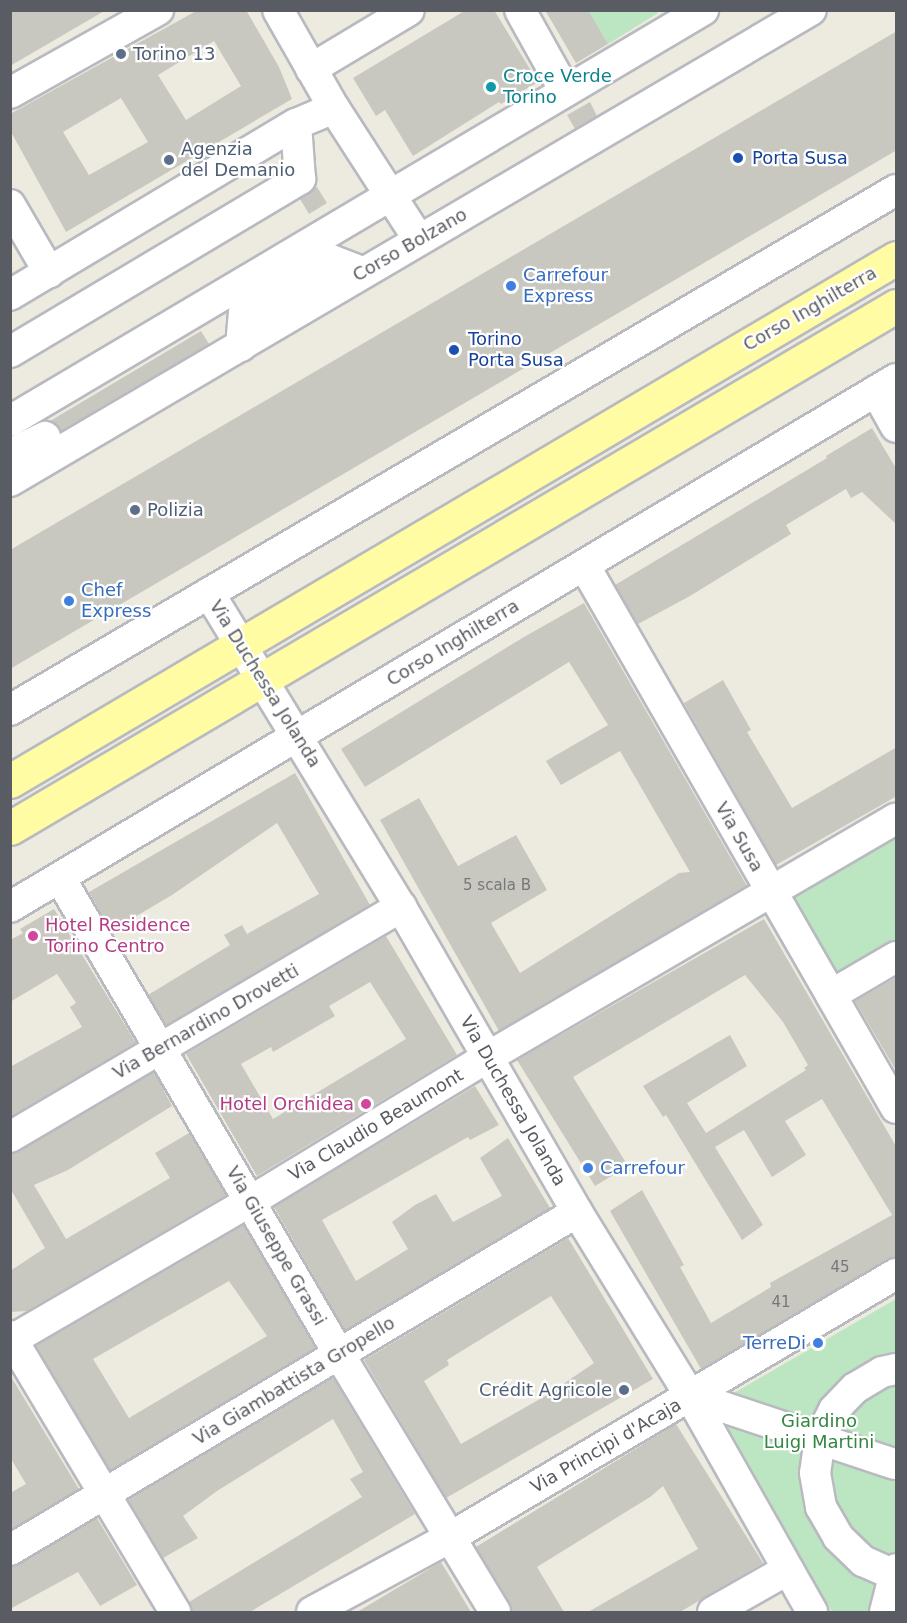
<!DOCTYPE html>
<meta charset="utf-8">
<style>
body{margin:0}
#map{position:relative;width:907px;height:1623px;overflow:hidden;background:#edebe0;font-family:"DejaVu Sans",sans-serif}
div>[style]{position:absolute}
.green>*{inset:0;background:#bce5c1}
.building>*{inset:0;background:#c9c8c0}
.roads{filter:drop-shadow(2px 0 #b8bac0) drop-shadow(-2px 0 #b8bac0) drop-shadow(0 2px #b8bac0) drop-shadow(0 -2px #b8bac0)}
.minor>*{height:30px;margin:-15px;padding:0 15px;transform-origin:15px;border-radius:15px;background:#fff}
.major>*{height:33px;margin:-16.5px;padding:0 16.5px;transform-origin:16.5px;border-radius:16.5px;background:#fffca3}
.dots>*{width:16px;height:16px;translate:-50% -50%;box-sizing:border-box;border:3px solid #fff;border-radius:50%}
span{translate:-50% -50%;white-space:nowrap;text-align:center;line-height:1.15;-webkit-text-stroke:4.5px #fff;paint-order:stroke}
.number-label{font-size:15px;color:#75777a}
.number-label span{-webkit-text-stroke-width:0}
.service-label{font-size:18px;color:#4e5e75}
.left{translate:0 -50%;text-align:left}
.right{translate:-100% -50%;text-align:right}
.culture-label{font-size:18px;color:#0d838f}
.transit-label{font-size:18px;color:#164399}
.street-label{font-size:18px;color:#595c62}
.shop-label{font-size:18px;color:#366cbe}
.hotel-label{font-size:18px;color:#b23c85}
.park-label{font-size:18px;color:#348642}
.frame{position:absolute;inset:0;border:12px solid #595c62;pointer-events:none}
</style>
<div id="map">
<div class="green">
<div style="clip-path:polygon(657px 11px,658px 13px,608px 44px,588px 11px)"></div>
<div style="clip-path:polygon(896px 833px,896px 943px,839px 978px,791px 897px)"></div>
<div style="clip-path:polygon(896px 1299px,896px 1612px,832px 1612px,715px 1404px)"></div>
</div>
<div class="building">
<div style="clip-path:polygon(10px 10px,106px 10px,10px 66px)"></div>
<div style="clip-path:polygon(evenodd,198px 10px,246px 10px,279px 67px,292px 99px,66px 232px,10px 130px,10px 114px,198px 10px,214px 41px,241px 86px,186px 120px,158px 75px,214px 41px,198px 10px,121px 98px,148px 142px,89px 175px,63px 132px,121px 98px)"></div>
<div style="clip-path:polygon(466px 10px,494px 10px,538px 82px,501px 104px,499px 102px,413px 156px,385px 110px,376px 116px,353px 78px)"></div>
<div style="clip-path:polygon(545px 10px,588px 10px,608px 44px,576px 63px)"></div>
<div style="clip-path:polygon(897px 31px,897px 150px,10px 669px,10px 550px)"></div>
<div style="clip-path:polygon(590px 102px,597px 116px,575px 129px,567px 115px)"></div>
<div style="clip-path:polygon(317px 187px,327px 203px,309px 214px,300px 199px)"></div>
<div style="clip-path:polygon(201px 331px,209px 344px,61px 431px,50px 421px)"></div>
<div style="clip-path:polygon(872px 428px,897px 470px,897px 525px,862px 492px,851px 498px,846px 489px,786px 525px,791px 534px,690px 596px,638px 624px,615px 585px,827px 458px,826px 456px)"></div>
<div style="clip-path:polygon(584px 603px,747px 886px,499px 1031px,380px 820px,419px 798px,458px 866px,516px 835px,547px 890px,491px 923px,520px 973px,679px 873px,690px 872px,620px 751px,561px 785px,546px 761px,608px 725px,569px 662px,365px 787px,341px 749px,524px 637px)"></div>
<div style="clip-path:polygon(723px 680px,751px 730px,747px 732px,792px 808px,897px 747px,897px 796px,776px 865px,684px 703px)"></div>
<div style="clip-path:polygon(295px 773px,370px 905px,167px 1025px,148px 995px,230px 945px,224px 935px,242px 925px,247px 934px,319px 894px,277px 823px,172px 895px,111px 931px,89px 892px)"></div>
<div style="clip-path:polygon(54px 909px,136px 1043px,10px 1117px,10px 1067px,82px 1027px,70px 1007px,76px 1003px,57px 974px,10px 1002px,10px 940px,23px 933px,20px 929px)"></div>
<div style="clip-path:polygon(764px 919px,897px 1148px,897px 1257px,887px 1259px,701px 1369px,610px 1211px,642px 1190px,684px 1265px,680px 1267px,711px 1323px,771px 1287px,770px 1283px,892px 1215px,822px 1099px,785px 1121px,806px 1155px,772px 1177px,744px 1130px,715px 1147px,763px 1225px,742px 1240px,666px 1115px,663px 1117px,643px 1086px,730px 1035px,747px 1066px,687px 1103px,706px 1133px,806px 1070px,804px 1068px,808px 1065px,783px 1022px,745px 975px,573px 1077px,628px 1166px,595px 1186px,517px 1060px)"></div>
<div style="clip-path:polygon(evenodd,386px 936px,457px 1055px,257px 1176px,186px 1054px,386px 936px,370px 982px,406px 1039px,273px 1119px,241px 1064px,271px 1047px,273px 1052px,335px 1016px,329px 1006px,370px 982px)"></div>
<div style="clip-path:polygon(897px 977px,897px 1072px,855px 1001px)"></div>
<div style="clip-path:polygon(154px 1072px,172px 1106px,68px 1170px,34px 1185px,66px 1239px,170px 1178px,155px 1153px,189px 1133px,226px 1195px,27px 1311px,10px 1312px,10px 1271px,45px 1248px,10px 1188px,10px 1154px)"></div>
<div style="clip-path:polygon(475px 1086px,499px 1125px,470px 1140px,468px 1137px,322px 1220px,356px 1281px,408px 1249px,392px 1222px,415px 1205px,436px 1194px,453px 1222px,502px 1196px,480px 1158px,508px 1138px,550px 1208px,345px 1330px,274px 1207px)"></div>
<div style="clip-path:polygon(evenodd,244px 1225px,315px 1348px,110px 1470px,36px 1346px,244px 1225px,229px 1281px,267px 1336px,129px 1418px,93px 1359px,229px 1281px)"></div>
<div style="clip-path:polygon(evenodd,568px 1238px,653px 1379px,446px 1498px,364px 1360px,568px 1238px,551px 1296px,594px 1363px,547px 1395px,461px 1444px,424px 1381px,449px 1365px,447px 1360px,551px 1296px)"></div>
<div style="clip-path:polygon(10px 1375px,79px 1489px,10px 1530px,10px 1493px,26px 1484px,10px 1457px)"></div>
<div style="clip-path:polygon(333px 1378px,415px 1514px,250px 1612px,192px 1612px,189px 1602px,362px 1497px,350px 1479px,363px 1472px,333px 1419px,217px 1491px,183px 1516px,198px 1538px,163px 1558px,128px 1500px)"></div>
<div style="clip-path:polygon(676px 1424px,763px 1563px,680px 1612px,588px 1612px,698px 1549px,663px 1486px,650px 1497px,537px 1567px,564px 1612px,512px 1612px,510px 1603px,476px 1547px)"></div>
<div style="clip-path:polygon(97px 1518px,137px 1585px,100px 1606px,78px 1572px,10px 1609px,10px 1568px)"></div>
<div style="clip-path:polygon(441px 1562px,471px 1612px,357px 1612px)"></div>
</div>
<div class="roads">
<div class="minor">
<div style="left:278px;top:10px;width:113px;rotate:60.3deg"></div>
<div style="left:334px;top:108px;width:157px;rotate:57.2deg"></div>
<div style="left:520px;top:10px;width:93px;rotate:60.9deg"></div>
<div style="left:311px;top:69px;width:114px;rotate:-31deg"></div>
<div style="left:10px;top:93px;width:170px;rotate:-29.3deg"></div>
<div style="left:10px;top:205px;width:78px;rotate:59.8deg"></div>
<div style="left:10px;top:295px;width:333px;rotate:-30.9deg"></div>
<div style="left:296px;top:124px;width:41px;rotate:-22.8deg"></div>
<div style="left:241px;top:346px;width:33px;rotate:-85deg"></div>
<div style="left:244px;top:313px;width:102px;rotate:-31.3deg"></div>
<div style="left:331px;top:260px;width:34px;rotate:21deg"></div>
<div style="left:10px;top:352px;width:338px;rotate:-30.8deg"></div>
<div style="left:300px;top:179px;width:55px;rotate:-94.2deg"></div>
<div style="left:876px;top:391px;width:41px;rotate:60.9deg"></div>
<div style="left:10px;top:421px;width:806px;rotate:-30.67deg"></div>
<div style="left:10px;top:454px;width:39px;rotate:-26deg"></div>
<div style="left:10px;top:481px;width:929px;rotate:-30.46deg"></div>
<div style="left:584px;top:565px;width:626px;rotate:60.12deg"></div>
<div style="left:209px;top:593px;width:368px;rotate:58.6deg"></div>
<div style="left:401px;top:907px;width:352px;rotate:60deg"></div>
<div style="left:577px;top:1212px;width:216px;rotate:58.4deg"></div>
<div style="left:690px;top:1396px;width:248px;rotate:60.5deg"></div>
<div style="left:10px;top:710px;width:1027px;rotate:-30.41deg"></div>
<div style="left:60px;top:878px;width:552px;rotate:59.62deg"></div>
<div style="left:339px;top:1354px;width:301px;rotate:58.8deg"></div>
<div style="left:10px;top:907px;width:1031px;rotate:-30.79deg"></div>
<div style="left:831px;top:995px;width:75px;rotate:-30.3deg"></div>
<div style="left:10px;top:1137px;width:454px;rotate:-30.5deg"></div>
<div style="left:10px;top:1336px;width:322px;rotate:59.1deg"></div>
<div style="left:10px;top:1341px;width:279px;rotate:-30.2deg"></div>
<div style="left:251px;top:1201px;width:277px;rotate:-31.3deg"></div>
<div style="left:488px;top:1057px;width:472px;rotate:-30.3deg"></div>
<div style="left:896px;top:1369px;width:14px;rotate:168deg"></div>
<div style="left:882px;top:1372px;width:31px;rotate:149deg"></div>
<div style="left:855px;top:1388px;width:30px;rotate:134deg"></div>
<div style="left:834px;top:1410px;width:31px;rotate:117deg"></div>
<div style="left:820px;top:1438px;width:35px;rotate:98deg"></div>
<div style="left:815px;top:1473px;width:35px;rotate:80deg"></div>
<div style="left:821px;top:1507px;width:34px;rotate:60deg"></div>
<div style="left:838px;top:1537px;width:35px;rotate:44deg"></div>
<div style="left:863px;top:1561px;width:36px;rotate:24deg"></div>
<div style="left:690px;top:1396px;width:215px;rotate:18.4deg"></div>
<div style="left:10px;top:1550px;width:660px;rotate:-30.8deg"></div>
<div style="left:312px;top:1612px;width:156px;rotate:-28.4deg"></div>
<div style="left:449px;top:1538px;width:519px;rotate:-30.57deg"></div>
<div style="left:713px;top:1612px;width:85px;rotate:-29.6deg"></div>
<div style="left:885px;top:1612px;width:44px;rotate:-75.7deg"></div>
</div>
<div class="major">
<div style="left:10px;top:781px;width:1029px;rotate:-30.55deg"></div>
<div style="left:10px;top:828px;width:1028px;rotate:-30.51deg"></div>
</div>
</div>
<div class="dots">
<div style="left:121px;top:54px;background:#5c6f8a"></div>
<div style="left:491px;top:87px;background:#0f9aa8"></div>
<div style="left:738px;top:158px;background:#1a4fb4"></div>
<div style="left:169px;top:160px;background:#5c6f8a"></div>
<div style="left:511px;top:286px;background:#3f7fe0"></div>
<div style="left:454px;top:350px;background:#1a4fb4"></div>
<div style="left:135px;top:510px;background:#5c6f8a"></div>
<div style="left:69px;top:601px;background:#3f7fe0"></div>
<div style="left:33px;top:936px;background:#d1479c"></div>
<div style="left:366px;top:1104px;background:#d1479c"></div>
<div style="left:588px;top:1168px;background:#3f7fe0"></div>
<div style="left:818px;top:1343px;background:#3f7fe0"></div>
<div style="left:624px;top:1390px;background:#5c6f8a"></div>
</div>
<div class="number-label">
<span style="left:497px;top:886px">5 scala B</span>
<span style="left:840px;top:1268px">45</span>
<span style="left:781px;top:1303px">41</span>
</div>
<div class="service-label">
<span class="left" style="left:133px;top:54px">Torino 13</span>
<span class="left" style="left:181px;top:160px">Agenzia<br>del Demanio</span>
<span class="left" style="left:147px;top:510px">Polizia</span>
<span class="right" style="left:612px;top:1390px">Crédit Agricole</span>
</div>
<div class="culture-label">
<span class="left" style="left:503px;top:87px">Croce Verde<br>Torino</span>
</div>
<div class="transit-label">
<span class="left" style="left:752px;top:158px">Porta Susa</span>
<span class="left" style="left:468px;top:350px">Torino<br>Porta Susa</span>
</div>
<div class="street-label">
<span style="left:410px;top:245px;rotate:-30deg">Corso Bolzano</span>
<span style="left:810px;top:309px;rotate:-30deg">Corso Inghilterra</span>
<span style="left:453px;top:643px;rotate:-31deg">Corso Inghilterra</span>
<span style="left:265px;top:684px;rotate:58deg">Via Duchessa Jolanda</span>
<span style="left:739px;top:837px;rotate:60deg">Via Susa</span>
<span style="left:206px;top:1022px;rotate:-30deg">Via Bernardino Drovetti</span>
<span style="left:513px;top:1101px;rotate:60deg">Via Duchessa Jolanda</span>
<span style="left:376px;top:1125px;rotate:-31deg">Via Claudio Beaumont</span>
<span style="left:276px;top:1246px;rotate:60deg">Via Giuseppe Grassi</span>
<span style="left:294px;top:1381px;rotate:-31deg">Via Giambattista Gropello</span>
<span style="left:606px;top:1446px;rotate:-30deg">Via Principi d'Acaja</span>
</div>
<div class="shop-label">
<span class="left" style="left:523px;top:286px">Carrefour<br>Express</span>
<span class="left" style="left:81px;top:601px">Chef<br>Express</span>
<span class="left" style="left:600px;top:1168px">Carrefour</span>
<span class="right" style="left:806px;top:1343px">TerreDi</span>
</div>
<div class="hotel-label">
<span class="left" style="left:45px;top:936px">Hotel Residence<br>Torino Centro</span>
<span class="right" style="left:354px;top:1104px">Hotel Orchidea</span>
</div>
<div class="park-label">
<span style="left:819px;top:1432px">Giardino<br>Luigi Martini</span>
</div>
<div class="frame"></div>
</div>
